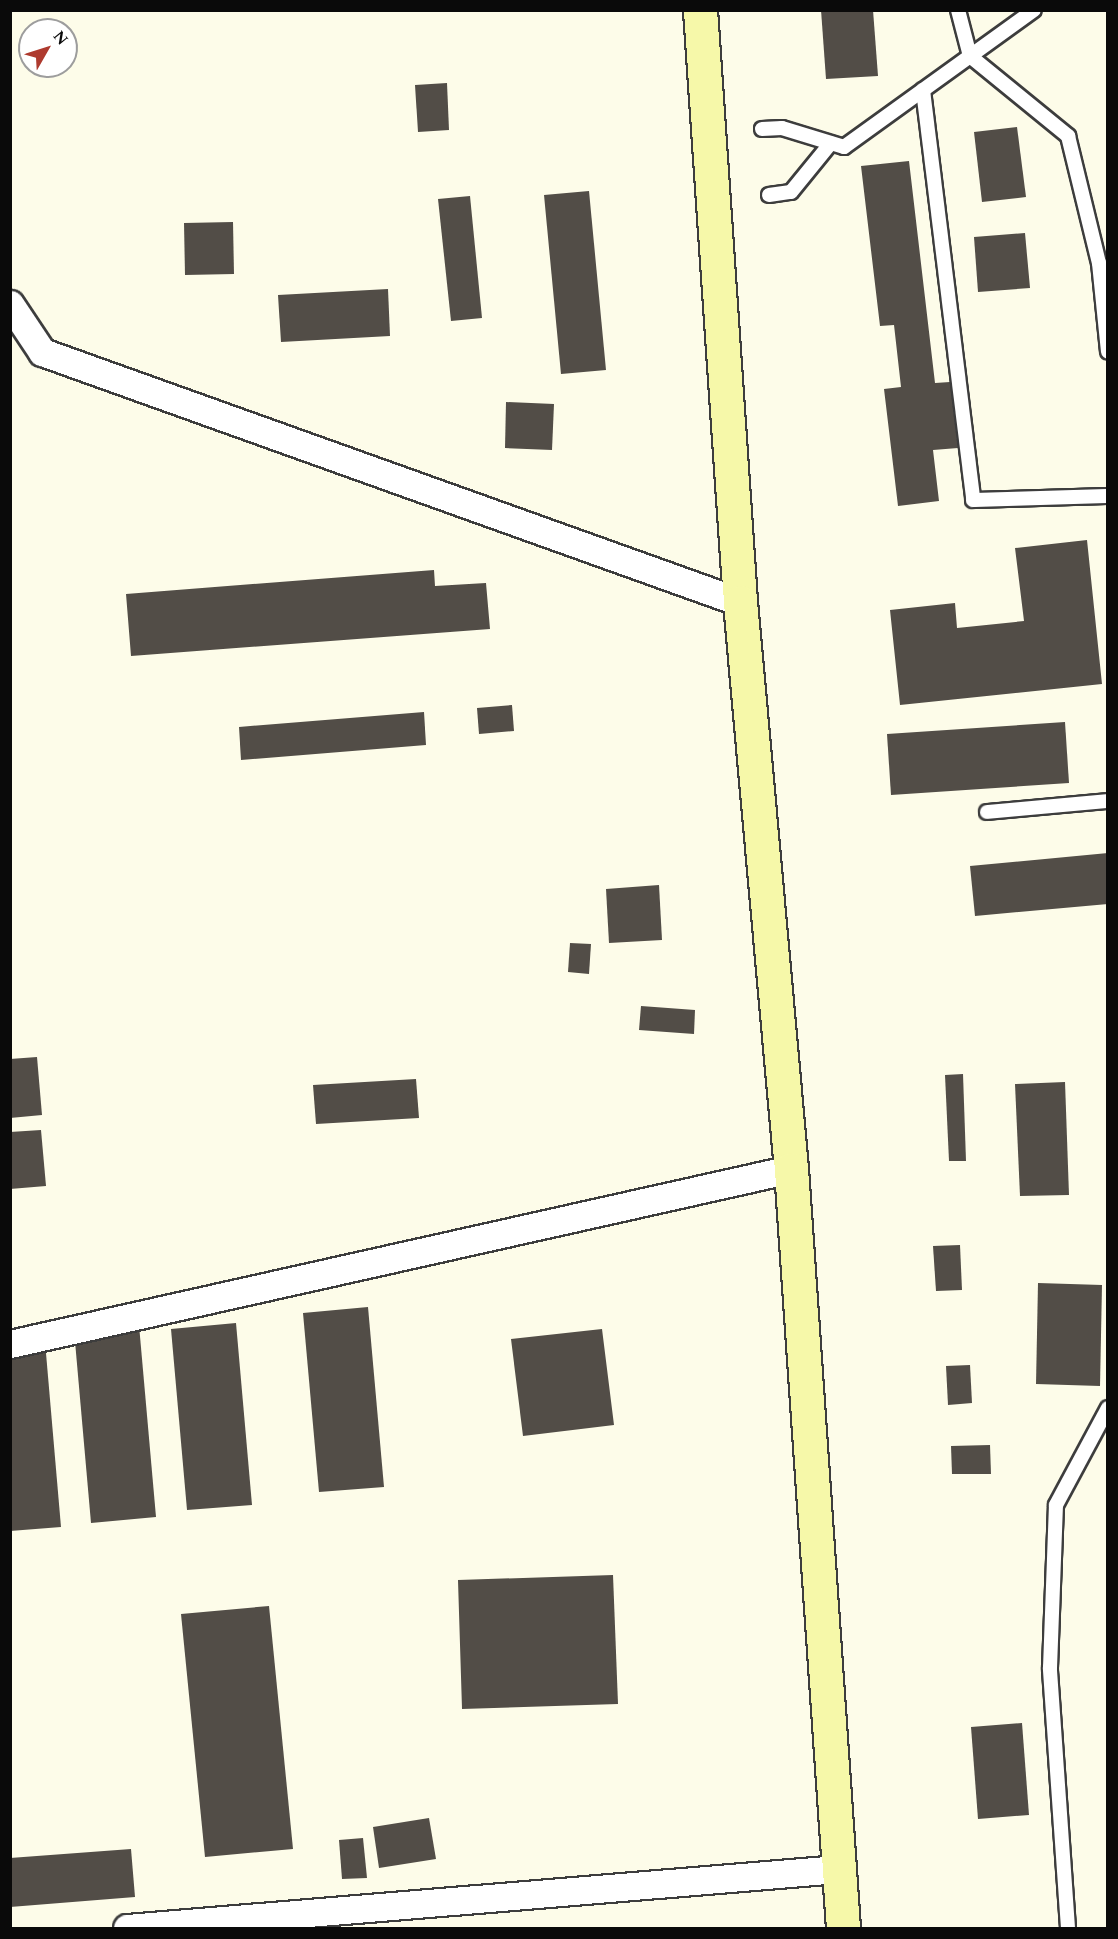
<!DOCTYPE html>
<style>
body{margin:0}
#map{position:relative;width:1118px;height:1939px;overflow:hidden;background:#fdfce9;font-family:Spectral,serif}
div>[style]{position:absolute}
.building>*{inset:0;background:#524d47}
.roads{filter:drop-shadow(2px 0 #3d3d3d) drop-shadow(-2px 0 #3d3d3d) drop-shadow(0 2px #3d3d3d) drop-shadow(0 -2px #3d3d3d)}
.lane>*{height:14px;margin:-7px;padding:0 7px;transform-origin:7px;border-radius:7px;background:#fff}
.street>*{height:27px;margin:-13.5px;padding:0 13.5px;transform-origin:13.5px;border-radius:13.5px;background:#fff}
.secondary>*{height:33px;margin:-16.5px;padding:0 16.5px;transform-origin:16.5px;border-radius:16.5px;background:#f6f8a9}
span{translate:-50% -50%;white-space:nowrap;text-align:center;line-height:1.15;-webkit-text-stroke:6px #fff;paint-order:stroke}
.frame{position:absolute;inset:0;border:12px solid #0a0a0a;pointer-events:none}
.north{position:absolute;left:18px;top:18px;width:60px;height:60px;box-sizing:border-box;background:#fff;border:2px solid #9d9d9d;border-radius:50%;rotate:51deg;font-size:16px;font-weight:700;line-height:24px;text-align:center;color:#0a0a0a}
.north::after{content:'';display:block;margin:auto;width:21px;height:27px;background:#ae3a2e;clip-path:polygon(50% 0,100% 100%,50% 72%,0 100%)}
</style>
<div id="map">
<div class="building">
<div style="clip-path:polygon(821px 10px,873px 10px,878px 76px,826px 79px)"></div>
<div style="clip-path:polygon(447px 83px,449px 130px,418px 132px,415px 85px)"></div>
<div style="clip-path:polygon(1017px 127px,1026px 197px,982px 202px,974px 132px)"></div>
<div style="clip-path:polygon(909px 161px,935px 383px,950px 382px,958px 448px,933px 450px,939px 501px,898px 506px,884px 389px,901px 387px,894px 325px,880px 326px,861px 166px)"></div>
<div style="clip-path:polygon(589px 191px,606px 370px,561px 374px,544px 195px)"></div>
<div style="clip-path:polygon(470px 196px,482px 318px,451px 321px,438px 199px)"></div>
<div style="clip-path:polygon(233px 222px,234px 274px,185px 275px,184px 223px)"></div>
<div style="clip-path:polygon(1025px 233px,1030px 288px,978px 292px,974px 237px)"></div>
<div style="clip-path:polygon(388px 289px,390px 336px,281px 342px,278px 295px)"></div>
<div style="clip-path:polygon(506px 402px,554px 404px,552px 450px,505px 448px)"></div>
<div style="clip-path:polygon(1087px 540px,1102px 684px,900px 705px,890px 610px,955px 603px,957px 628px,1024px 621px,1015px 548px)"></div>
<div style="clip-path:polygon(434px 570px,435px 586px,486px 583px,490px 629px,131px 656px,126px 594px)"></div>
<div style="clip-path:polygon(512px 705px,514px 731px,479px 734px,477px 708px)"></div>
<div style="clip-path:polygon(424px 712px,426px 745px,241px 760px,239px 727px)"></div>
<div style="clip-path:polygon(1065px 722px,1069px 783px,891px 795px,887px 734px)"></div>
<div style="clip-path:polygon(1108px 853px,1108px 904px,975px 916px,970px 866px)"></div>
<div style="clip-path:polygon(659px 885px,662px 940px,609px 943px,606px 889px)"></div>
<div style="clip-path:polygon(570px 943px,591px 944px,589px 974px,568px 972px)"></div>
<div style="clip-path:polygon(641px 1006px,695px 1010px,694px 1034px,639px 1030px)"></div>
<div style="clip-path:polygon(37px 1057px,42px 1115px,10px 1118px,10px 1059px)"></div>
<div style="clip-path:polygon(963px 1074px,966px 1161px,949px 1161px,945px 1075px)"></div>
<div style="clip-path:polygon(416px 1079px,419px 1118px,316px 1124px,313px 1085px)"></div>
<div style="clip-path:polygon(1065px 1082px,1069px 1195px,1020px 1196px,1015px 1084px)"></div>
<div style="clip-path:polygon(41px 1130px,46px 1186px,10px 1189px,10px 1132px)"></div>
<div style="clip-path:polygon(960px 1245px,962px 1290px,936px 1291px,933px 1246px)"></div>
<div style="clip-path:polygon(1038px 1283px,1102px 1285px,1100px 1386px,1036px 1384px)"></div>
<div style="clip-path:polygon(368px 1307px,384px 1487px,319px 1492px,303px 1313px)"></div>
<div style="clip-path:polygon(236px 1323px,252px 1505px,187px 1510px,171px 1329px)"></div>
<div style="clip-path:polygon(139px 1325px,156px 1517px,91px 1523px,74px 1330px)"></div>
<div style="clip-path:polygon(602px 1329px,614px 1425px,523px 1436px,511px 1339px)"></div>
<div style="clip-path:polygon(44px 1330px,61px 1527px,10px 1531px,10px 1332px)"></div>
<div style="clip-path:polygon(970px 1365px,972px 1403px,948px 1405px,946px 1366px)"></div>
<div style="clip-path:polygon(990px 1445px,991px 1474px,952px 1474px,951px 1446px)"></div>
<div style="clip-path:polygon(613px 1575px,618px 1704px,462px 1709px,458px 1580px)"></div>
<div style="clip-path:polygon(269px 1606px,293px 1849px,205px 1857px,181px 1614px)"></div>
<div style="clip-path:polygon(1022px 1723px,1029px 1815px,978px 1819px,971px 1727px)"></div>
<div style="clip-path:polygon(429px 1818px,436px 1859px,379px 1868px,373px 1827px)"></div>
<div style="clip-path:polygon(363px 1838px,367px 1878px,342px 1879px,339px 1840px)"></div>
<div style="clip-path:polygon(131px 1849px,135px 1897px,10px 1907px,10px 1858px)"></div>
</div>
<div class="roads">
<div class="lane">
<div style="left:958px;top:10px;width:48px;rotate:75.4deg"></div>
<div style="left:970px;top:56px;width:127px;rotate:39.2deg"></div>
<div style="left:1068px;top:136px;width:131px;rotate:76.3deg"></div>
<div style="left:1099px;top:263px;width:89px;rotate:84.2deg"></div>
<div style="left:923px;top:90px;width:413px;rotate:83deg"></div>
<div style="left:973px;top:500px;width:135px;rotate:-1.7deg"></div>
<div style="left:762px;top:129px;width:20px;rotate:-3deg"></div>
<div style="left:782px;top:128px;width:65px;rotate:17deg"></div>
<div style="left:844px;top:147px;width:234px;rotate:-35.8deg"></div>
<div style="left:769px;top:195px;width:22px;rotate:-8deg"></div>
<div style="left:791px;top:192px;width:63px;rotate:-50.8deg"></div>
<div style="left:987px;top:812px;width:121px;rotate:-5.2deg"></div>
<div style="left:1068px;top:1928px;width:261px;rotate:-94deg"></div>
<div style="left:1050px;top:1668px;width:163px;rotate:-87.9deg"></div>
<div style="left:1056px;top:1505px;width:110px;rotate:-61.8deg"></div>
</div>
<div class="street">
<div style="left:10px;top:304px;width:58px;rotate:56.3deg"></div>
<div style="left:42px;top:352px;width:741px;rotate:19.71deg"></div>
<div style="left:10px;top:1344px;width:800px;rotate:-12.63deg"></div>
<div style="left:127px;top:1928px;width:714px;rotate:-4.74deg"></div>
</div>
<div class="secondary">
<div style="left:700px;top:10px;width:593px;rotate:86.13deg"></div>
<div style="left:740px;top:602px;width:569px;rotate:84.86deg"></div>
<div style="left:791px;top:1169px;width:761px;rotate:86.08deg"></div>
</div>
</div>
<div class="frame"></div>
<div class="north">N</div>
</div>
